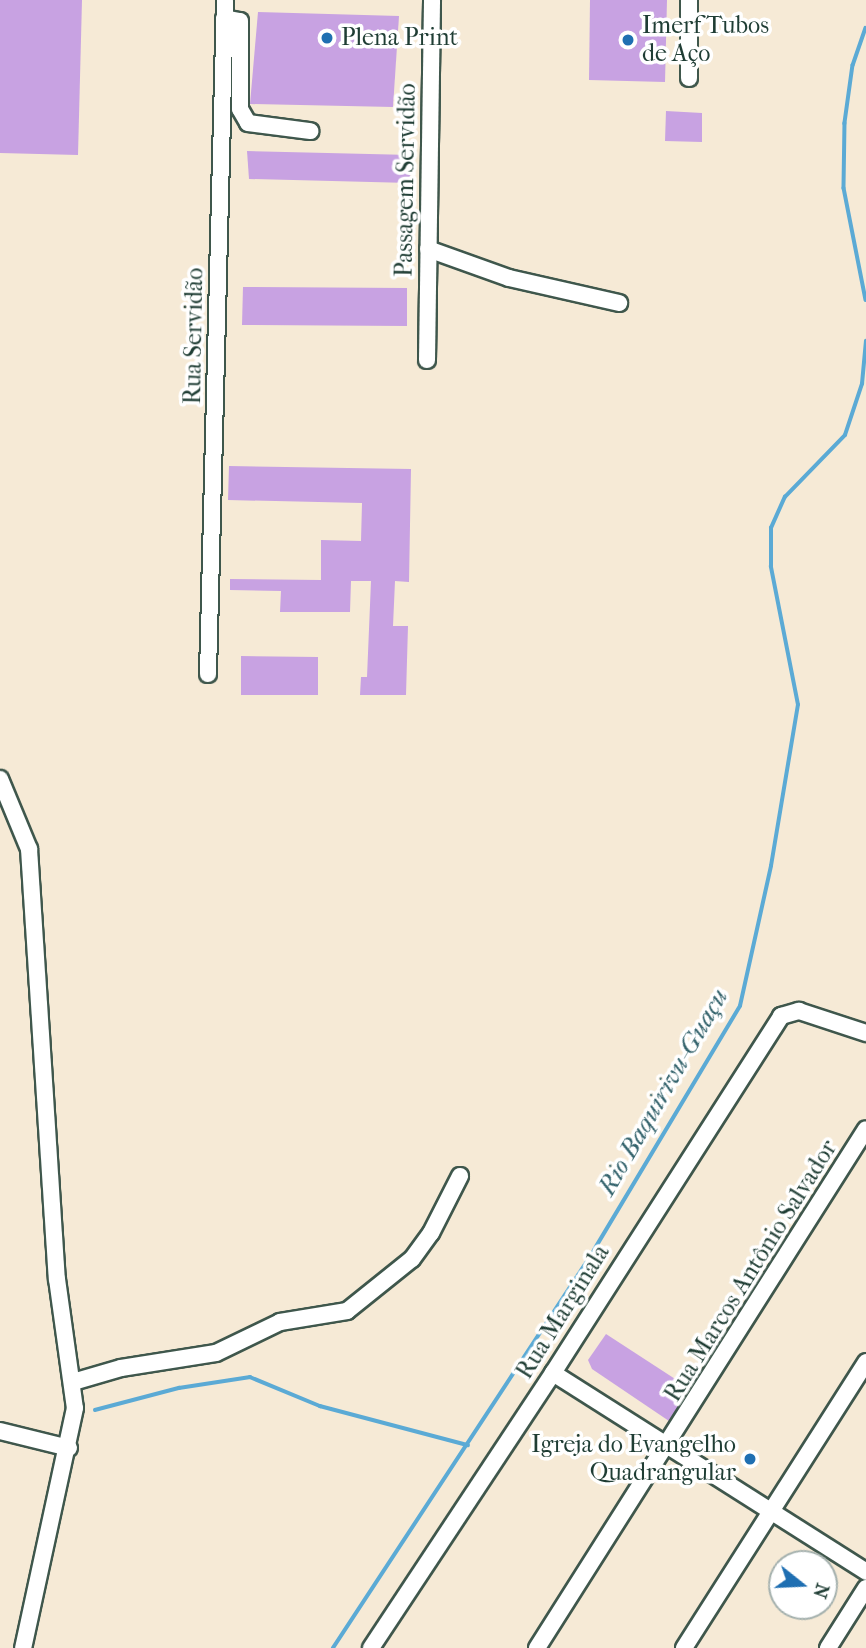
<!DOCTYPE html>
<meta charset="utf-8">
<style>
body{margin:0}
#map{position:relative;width:866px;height:1648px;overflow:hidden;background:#f6ead6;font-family:"IM FELL French Canon",serif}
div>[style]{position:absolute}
.stream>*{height:3.5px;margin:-1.75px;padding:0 1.75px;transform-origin:1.75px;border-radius:1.75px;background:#5baad5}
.building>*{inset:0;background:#c8a2e2}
.roads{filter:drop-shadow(2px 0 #3f574c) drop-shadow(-2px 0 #3f574c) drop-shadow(0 2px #3f574c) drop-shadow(0 -2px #3f574c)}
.minor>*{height:16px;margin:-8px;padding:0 8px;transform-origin:8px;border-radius:8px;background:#fff}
.dots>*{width:19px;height:19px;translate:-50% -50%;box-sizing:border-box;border:4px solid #fff;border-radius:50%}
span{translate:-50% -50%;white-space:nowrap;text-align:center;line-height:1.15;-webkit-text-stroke:7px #fff;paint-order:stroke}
.poi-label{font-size:24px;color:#1f3d34}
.left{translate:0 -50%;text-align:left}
.right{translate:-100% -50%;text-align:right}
.street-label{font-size:24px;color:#1f3d34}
.water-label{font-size:26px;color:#34636c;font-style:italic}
.north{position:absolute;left:768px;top:1550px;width:70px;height:70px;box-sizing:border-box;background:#fff;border:2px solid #a5b1ae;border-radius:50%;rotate:108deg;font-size:19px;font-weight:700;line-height:28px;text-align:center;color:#1f3d34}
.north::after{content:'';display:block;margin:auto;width:24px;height:32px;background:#1f6fb2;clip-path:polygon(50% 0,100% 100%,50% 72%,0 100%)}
</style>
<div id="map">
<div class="stream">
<div style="left:866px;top:28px;width:39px;rotate:109deg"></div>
<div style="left:853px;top:65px;width:59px;rotate:97.9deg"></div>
<div style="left:845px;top:123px;width:65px;rotate:90.9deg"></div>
<div style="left:844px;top:188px;width:114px;rotate:78.9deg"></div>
<div style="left:95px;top:1410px;width:87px;rotate:-14.7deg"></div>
<div style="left:179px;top:1388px;width:72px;rotate:-8.8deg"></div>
<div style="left:250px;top:1377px;width:76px;rotate:22.5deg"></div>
<div style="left:320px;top:1406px;width:153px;rotate:14.8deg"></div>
<div style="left:333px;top:1648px;width:476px;rotate:-56.7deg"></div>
<div style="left:594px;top:1250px;width:284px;rotate:-59.1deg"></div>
<div style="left:740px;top:1006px;width:143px;rotate:-77.5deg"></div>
<div style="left:771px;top:866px;width:163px;rotate:-80.5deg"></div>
<div style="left:798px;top:705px;width:141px;rotate:-101.1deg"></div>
<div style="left:771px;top:567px;width:39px;rotate:-90deg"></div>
<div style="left:771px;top:528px;width:34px;rotate:-66deg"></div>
<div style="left:785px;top:497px;width:86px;rotate:-45.9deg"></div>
<div style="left:845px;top:435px;width:54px;rotate:-71.6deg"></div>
<div style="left:862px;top:384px;width:43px;rotate:-84.7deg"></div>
</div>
<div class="building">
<div style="clip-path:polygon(0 0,82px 0,78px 155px,0 153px)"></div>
<div style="clip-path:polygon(590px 0,667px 0,665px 82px,589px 80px)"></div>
<div style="clip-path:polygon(258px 12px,399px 16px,393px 107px,250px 104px)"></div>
<div style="clip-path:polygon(666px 111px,702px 113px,702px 142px,665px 141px)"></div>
<div style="clip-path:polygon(247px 151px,411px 155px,410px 183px,249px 179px)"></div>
<div style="clip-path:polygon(243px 287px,407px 288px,407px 326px,242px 325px)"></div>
<div style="clip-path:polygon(229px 466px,411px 469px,409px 582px,395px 581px,393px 626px,408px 626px,406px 695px,360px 695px,361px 677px,367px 677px,371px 581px,351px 581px,350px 612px,280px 612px,281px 591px,230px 590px,230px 579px,321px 580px,321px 540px,361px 541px,362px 503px,228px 500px)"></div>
<div style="clip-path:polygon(241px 656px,318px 657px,318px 695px,241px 695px)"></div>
<div style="clip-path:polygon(606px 1334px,689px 1388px,669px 1421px,592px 1369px,588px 1360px)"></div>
</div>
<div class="roads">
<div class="minor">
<div style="left:689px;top:0;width:78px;rotate:90deg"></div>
<div style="left:224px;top:18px;width:16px;rotate:11deg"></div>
<div style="left:240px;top:21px;width:88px;rotate:90deg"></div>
<div style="left:240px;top:109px;width:16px;rotate:60deg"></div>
<div style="left:248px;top:123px;width:63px;rotate:7.4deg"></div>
<div style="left:428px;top:249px;width:86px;rotate:19.7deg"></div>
<div style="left:509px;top:278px;width:113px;rotate:12.8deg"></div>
<div style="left:427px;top:360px;width:360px;rotate:-89.2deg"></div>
<div style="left:208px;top:674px;width:674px;rotate:-88.56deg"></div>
<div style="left:0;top:779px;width:76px;rotate:67.5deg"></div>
<div style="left:29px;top:849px;width:431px;rotate:86.3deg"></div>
<div style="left:57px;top:1279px;width:130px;rotate:82.1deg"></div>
<div style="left:75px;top:1408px;width:246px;rotate:102.2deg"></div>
<div style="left:553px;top:1373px;width:371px;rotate:32.4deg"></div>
<div style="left:73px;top:1382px;width:50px;rotate:-16.3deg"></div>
<div style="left:121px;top:1368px;width:96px;rotate:-9deg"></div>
<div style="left:216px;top:1353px;width:71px;rotate:-25.8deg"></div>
<div style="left:280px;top:1322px;width:68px;rotate:-9.3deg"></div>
<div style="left:347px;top:1311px;width:83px;rotate:-38.7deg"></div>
<div style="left:412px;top:1259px;width:32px;rotate:-54deg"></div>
<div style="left:431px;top:1233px;width:64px;rotate:-63deg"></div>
<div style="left:0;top:1431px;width:71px;rotate:13.8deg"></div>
<div style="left:371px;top:1648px;width:330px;rotate:-56.5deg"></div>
<div style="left:553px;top:1373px;width:424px;rotate:-57.4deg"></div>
<div style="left:781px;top:1016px;width:19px;rotate:-16deg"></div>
<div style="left:799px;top:1011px;width:71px;rotate:18.2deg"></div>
<div style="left:537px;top:1648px;width:614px;rotate:-57.63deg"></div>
<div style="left:684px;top:1648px;width:339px;rotate:-57.5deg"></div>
<div style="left:828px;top:1648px;width:71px;rotate:-57.7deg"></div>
</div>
</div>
<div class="dots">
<div style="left:327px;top:38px;background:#1f6fb2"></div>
<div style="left:628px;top:40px;background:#1f6fb2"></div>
<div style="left:750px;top:1459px;background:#1f6fb2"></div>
</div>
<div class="poi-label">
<span class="left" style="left:642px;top:40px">Imerf Tubos<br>de Aço</span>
<span class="left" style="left:341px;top:38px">Plena Print</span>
<span class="right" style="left:736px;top:1459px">Igreja do Evangelho<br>Quadrangular</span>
</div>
<div class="street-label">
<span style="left:406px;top:180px;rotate:-89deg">Passagem Servidão</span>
<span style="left:194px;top:336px;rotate:-89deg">Rua Servidão</span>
<span style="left:751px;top:1271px;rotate:-58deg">Rua Marcos Antônio Salvador</span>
<span style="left:563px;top:1312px;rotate:-58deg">Rua Marginala</span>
</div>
<div class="water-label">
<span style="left:663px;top:1092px;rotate:-60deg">Rio Baquirivu-Guaçu</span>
</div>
<div class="north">N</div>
</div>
